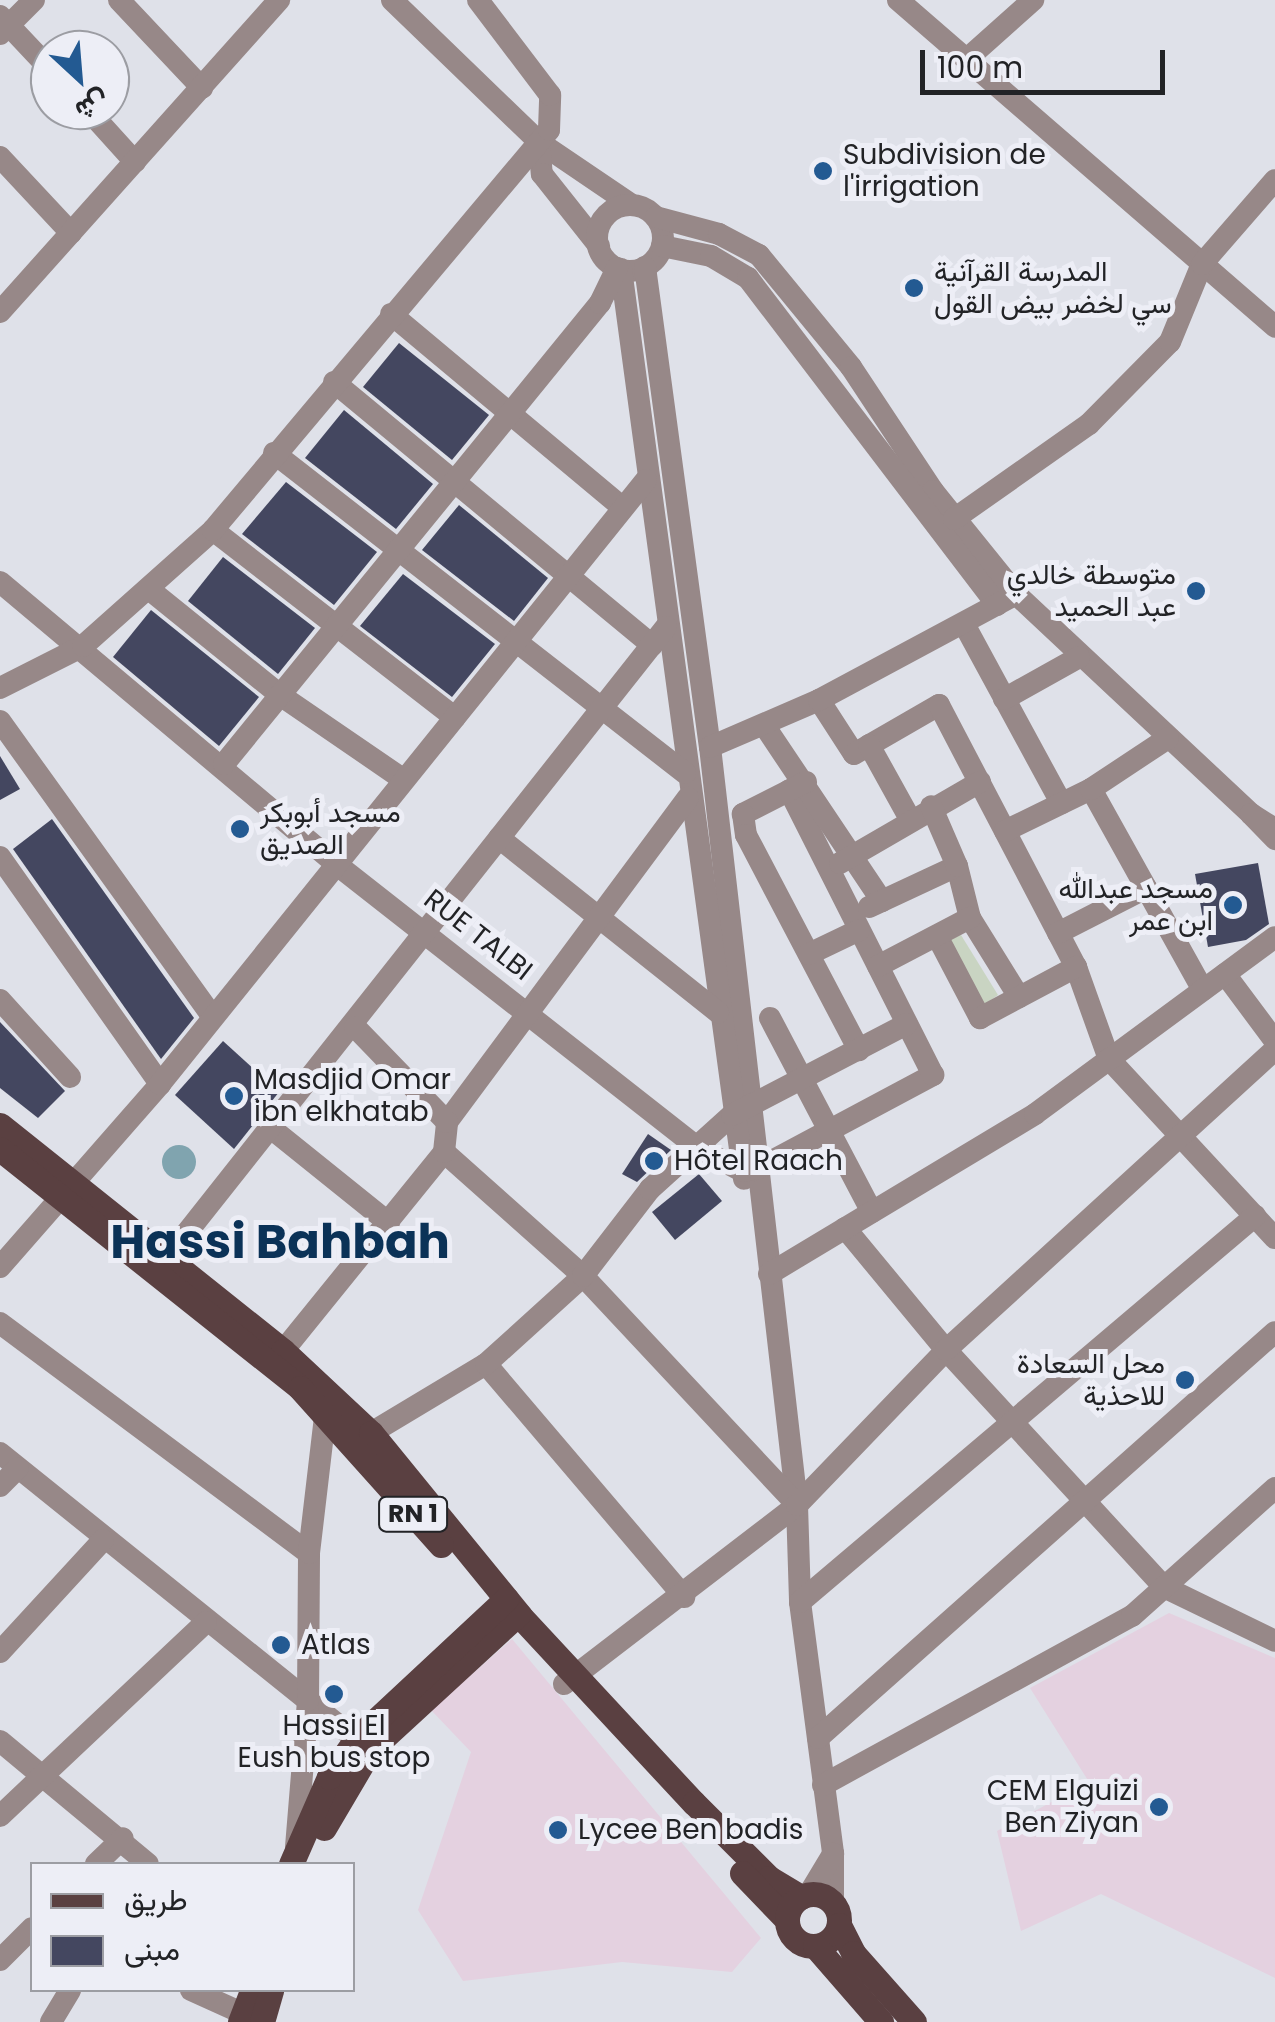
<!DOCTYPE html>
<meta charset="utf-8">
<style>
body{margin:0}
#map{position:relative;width:1275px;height:2022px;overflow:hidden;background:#dfe1e9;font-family:Poppins,Vazirmatn,sans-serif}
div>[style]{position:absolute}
.education>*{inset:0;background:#e4d1e0}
.green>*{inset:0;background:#c9d4c2}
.water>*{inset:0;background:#80a4af}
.round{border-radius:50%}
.building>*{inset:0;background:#444760}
.minor>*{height:22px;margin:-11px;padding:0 11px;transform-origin:11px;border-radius:11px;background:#978888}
.minor>.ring{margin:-11px;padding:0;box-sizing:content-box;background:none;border:22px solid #978888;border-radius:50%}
.major>*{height:25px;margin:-12.5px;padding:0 12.5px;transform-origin:12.5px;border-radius:12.5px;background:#5a4041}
.major>.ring{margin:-12.5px;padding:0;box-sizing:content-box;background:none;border:25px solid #5a4041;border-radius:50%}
.dots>*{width:28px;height:28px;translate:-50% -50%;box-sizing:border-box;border:5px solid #edeef6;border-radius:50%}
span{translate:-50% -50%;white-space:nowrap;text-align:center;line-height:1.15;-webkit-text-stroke:10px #edeef6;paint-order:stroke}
.shield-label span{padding:2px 8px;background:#edeef6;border:2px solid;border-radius:8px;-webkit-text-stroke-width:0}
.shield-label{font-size:25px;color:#222326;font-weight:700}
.poi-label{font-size:28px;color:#222326}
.left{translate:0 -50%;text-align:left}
.right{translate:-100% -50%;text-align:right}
.street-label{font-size:28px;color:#222326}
.town-label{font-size:48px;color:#0b3257;font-weight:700}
.legend{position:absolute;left:30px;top:1862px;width:325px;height:130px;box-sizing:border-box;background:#edeef6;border:2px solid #9c9da3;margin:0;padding:12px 18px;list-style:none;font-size:30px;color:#222326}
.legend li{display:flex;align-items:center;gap:20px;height:50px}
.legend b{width:50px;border:2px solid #9c9da3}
.north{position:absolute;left:30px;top:30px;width:100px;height:100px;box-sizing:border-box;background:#edeef6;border:2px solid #9c9da3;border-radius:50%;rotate:154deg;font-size:28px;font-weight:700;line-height:40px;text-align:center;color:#222326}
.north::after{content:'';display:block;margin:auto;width:35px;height:45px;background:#235a92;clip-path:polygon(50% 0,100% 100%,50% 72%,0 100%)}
.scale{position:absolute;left:920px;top:50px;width:245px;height:45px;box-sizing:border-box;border:5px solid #222326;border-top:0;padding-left:12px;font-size:30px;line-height:35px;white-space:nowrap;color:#222326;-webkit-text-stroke:8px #edeef6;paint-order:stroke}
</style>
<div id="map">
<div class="education">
<div style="clip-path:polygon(1169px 1613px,1275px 1658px,1275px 1978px,1101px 1894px,1021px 1931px,997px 1831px,1089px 1782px,1030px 1688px)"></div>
<div style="clip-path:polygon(512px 1639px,761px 1938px,732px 1972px,622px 1962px,463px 1981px,418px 1910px,471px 1752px,431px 1710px)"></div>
</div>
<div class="green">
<div style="clip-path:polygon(961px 935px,998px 995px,984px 1005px,949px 940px)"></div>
</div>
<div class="water">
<div class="round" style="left:162px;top:1145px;width:34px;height:34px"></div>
</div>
<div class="building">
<div style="clip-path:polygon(399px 343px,489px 415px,452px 460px,363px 387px)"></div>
<div style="clip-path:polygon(344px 410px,433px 484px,396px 529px,305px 458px)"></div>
<div style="clip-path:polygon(286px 482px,377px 552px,334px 605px,242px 534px)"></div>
<div style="clip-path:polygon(459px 505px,548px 578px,514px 621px,422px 550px)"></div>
<div style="clip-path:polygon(223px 557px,315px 628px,278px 674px,188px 601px)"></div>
<div style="clip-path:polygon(403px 574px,495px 644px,452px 697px,360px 626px)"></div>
<div style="clip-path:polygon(151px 610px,259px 697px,219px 746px,113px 657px)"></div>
<div style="clip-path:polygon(0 756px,20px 789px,0 800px)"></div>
<div style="clip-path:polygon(52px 819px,194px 1018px,161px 1059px,13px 849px)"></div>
<div style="clip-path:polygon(1258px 863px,1269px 924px,1246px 940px,1208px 947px,1195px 874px)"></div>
<div style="clip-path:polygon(0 1022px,65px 1091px,38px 1118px,0 1088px)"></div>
<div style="clip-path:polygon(223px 1041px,279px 1092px,234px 1149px,175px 1095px)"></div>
<div style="clip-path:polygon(648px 1134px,671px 1150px,637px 1182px,622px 1174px)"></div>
<div style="clip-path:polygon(699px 1174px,722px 1201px,675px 1240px,652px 1212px)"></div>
</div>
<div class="minor">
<div style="left:119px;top:0;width:121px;rotate:46.7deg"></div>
<div style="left:392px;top:0;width:204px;rotate:44deg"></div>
<div style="left:539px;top:142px;width:112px;rotate:34.1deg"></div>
<div style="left:898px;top:0;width:499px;rotate:40.9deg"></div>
<div style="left:0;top:16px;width:73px;rotate:46.7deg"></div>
<div style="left:0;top:34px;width:48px;rotate:-45deg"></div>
<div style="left:967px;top:59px;width:89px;rotate:-41.8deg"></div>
<div style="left:88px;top:110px;width:70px;rotate:47.9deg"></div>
<div style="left:539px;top:142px;width:32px;rotate:85deg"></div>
<div style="left:542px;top:174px;width:92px;rotate:51.6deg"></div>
<div style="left:0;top:157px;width:104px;rotate:46.9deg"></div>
<div class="ring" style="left:597px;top:205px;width:44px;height:44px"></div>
<div style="left:656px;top:217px;width:65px;rotate:15.1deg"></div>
<div style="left:719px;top:234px;width:45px;rotate:27.7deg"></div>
<div style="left:759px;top:255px;width:145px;rotate:50.6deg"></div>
<div style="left:851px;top:367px;width:149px;rotate:56.5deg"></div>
<div style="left:933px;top:491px;width:132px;rotate:51.1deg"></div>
<div style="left:1016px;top:594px;width:322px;rotate:43.1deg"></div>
<div style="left:662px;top:246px;width:50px;rotate:11.5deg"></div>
<div style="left:711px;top:256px;width:43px;rotate:30.7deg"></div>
<div style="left:748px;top:278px;width:411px;rotate:52.7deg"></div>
<div style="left:645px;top:267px;width:484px;rotate:82.3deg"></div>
<div style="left:710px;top:747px;width:763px;rotate:83.45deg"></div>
<div style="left:797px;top:1505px;width:97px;rotate:88.2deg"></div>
<div style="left:800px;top:1602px;width:254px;rotate:82.5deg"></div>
<div style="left:833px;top:1854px;width:48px;rotate:90deg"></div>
<div style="left:621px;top:269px;width:918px;rotate:82.3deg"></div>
<div style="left:0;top:312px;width:419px;rotate:-48.2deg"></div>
<div style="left:391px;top:314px;width:302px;rotate:39.9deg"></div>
<div style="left:334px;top:382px;width:413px;rotate:39.6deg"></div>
<div style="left:274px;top:453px;width:521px;rotate:37.9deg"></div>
<div style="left:954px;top:519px;width:165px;rotate:-35.1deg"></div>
<div style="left:1089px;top:424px;width:115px;rotate:-45.4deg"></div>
<div style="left:1170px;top:342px;width:84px;rotate:-67.7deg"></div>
<div style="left:1202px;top:264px;width:111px;rotate:-49deg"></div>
<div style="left:213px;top:530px;width:306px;rotate:37.8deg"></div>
<div style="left:0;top:582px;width:439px;rotate:40deg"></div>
<div style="left:336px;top:864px;width:462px;rotate:38.1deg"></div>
<div style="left:700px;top:1149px;width:47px;rotate:27.6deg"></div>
<div style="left:742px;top:1171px;width:15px;rotate:-8deg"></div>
<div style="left:757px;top:1169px;width:200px;rotate:-28.1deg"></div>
<div style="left:933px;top:1075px;width:319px;rotate:-116.8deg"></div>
<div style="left:150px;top:590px;width:167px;rotate:38.9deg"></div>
<div style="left:280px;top:695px;width:147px;rotate:34.4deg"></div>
<div style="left:964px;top:624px;width:204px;rotate:61.5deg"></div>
<div style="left:0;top:688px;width:93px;rotate:-26.8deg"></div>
<div style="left:83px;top:646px;width:174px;rotate:-41.7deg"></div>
<div style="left:213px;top:530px;width:522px;rotate:-49.97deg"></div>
<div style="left:549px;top:130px;width:35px;rotate:-88deg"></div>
<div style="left:550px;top:95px;width:119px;rotate:-127.2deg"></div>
<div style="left:1004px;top:699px;width:86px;rotate:-29.2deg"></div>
<div style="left:819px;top:700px;width:64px;rotate:57.1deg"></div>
<div style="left:854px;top:754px;width:98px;rotate:-30deg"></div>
<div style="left:939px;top:705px;width:296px;rotate:62.4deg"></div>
<div style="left:1076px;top:967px;width:98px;rotate:70.3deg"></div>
<div style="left:1109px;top:1059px;width:244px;rotate:47.2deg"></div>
<div style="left:0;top:721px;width:363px;rotate:54.3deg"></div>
<div style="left:764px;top:725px;width:212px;rotate:56.2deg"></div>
<div style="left:869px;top:745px;width:85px;rotate:61deg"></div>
<div style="left:710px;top:747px;width:119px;rotate:-23.3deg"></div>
<div style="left:819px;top:700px;width:216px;rotate:-28.2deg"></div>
<div style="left:224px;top:764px;width:595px;rotate:-50.8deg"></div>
<div style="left:600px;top:303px;width:39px;rotate:-64deg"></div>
<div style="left:806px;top:782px;width:71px;rotate:153.1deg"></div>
<div style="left:743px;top:814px;width:21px;rotate:82deg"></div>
<div style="left:746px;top:835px;width:243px;rotate:62.3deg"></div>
<div style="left:1091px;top:789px;width:230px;rotate:60.9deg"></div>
<div style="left:1275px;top:829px;width:28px;rotate:-148deg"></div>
<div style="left:1251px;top:814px;width:35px;rotate:46deg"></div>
<div style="left:1005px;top:831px;width:96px;rotate:-26deg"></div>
<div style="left:1091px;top:789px;width:92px;rotate:-33.5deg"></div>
<div style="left:499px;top:838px;width:280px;rotate:38.5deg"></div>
<div style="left:0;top:857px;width:278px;rotate:54.8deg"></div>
<div style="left:840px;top:863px;width:162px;rotate:-30.1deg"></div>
<div style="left:957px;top:866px;width:54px;rotate:76deg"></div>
<div style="left:970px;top:918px;width:93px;rotate:58.2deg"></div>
<div style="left:869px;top:907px;width:97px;rotate:-25deg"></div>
<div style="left:957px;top:866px;width:65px;rotate:-113.4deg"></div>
<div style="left:1058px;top:933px;width:99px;rotate:-27.1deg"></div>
<div style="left:937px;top:936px;width:93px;rotate:62.3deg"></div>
<div style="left:980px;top:1018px;width:109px;rotate:-28deg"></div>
<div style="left:809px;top:954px;width:55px;rotate:-25.6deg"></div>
<div style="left:878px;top:966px;width:104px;rotate:-27.6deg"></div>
<div style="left:1225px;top:974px;width:84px;rotate:53.3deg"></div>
<div style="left:0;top:1000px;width:104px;rotate:47.7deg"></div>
<div style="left:770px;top:1018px;width:219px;rotate:62.3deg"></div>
<div style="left:447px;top:1122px;width:404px;rotate:-53.4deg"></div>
<div style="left:272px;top:1129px;width:150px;rotate:38.8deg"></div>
<div style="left:444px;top:1152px;width:186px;rotate:41.7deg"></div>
<div style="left:583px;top:1276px;width:313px;rotate:46.9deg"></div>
<div style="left:845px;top:1228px;width:158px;rotate:50.4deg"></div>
<div style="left:946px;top:1350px;width:322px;rotate:47.4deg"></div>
<div style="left:1164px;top:1587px;width:123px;rotate:25.9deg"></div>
<div style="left:166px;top:1259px;width:806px;rotate:-51.65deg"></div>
<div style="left:0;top:1267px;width:243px;rotate:-48.8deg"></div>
<div style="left:160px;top:1084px;width:775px;rotate:-51.18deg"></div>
<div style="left:769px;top:1274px;width:310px;rotate:-31deg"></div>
<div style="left:1035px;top:1114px;width:298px;rotate:-36.4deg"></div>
<div style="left:0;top:1323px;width:385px;rotate:36.7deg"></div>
<div style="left:283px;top:1351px;width:256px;rotate:-51deg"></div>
<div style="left:444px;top:1152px;width:30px;rotate:-84deg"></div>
<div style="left:447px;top:1122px;width:132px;rotate:-134.1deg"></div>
<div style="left:486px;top:1364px;width:306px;rotate:49.6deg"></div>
<div style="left:371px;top:1433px;width:134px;rotate:-31deg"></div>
<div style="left:486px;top:1364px;width:131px;rotate:-42.2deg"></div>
<div style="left:583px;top:1276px;width:110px;rotate:-52.4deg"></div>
<div style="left:650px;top:1189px;width:110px;rotate:-42.1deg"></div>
<div style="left:732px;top:1115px;width:197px;rotate:-27.5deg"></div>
<div style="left:0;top:1453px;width:474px;rotate:38.8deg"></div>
<div style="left:0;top:1486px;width:25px;rotate:-45deg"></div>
<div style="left:800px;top:1602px;width:597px;rotate:-40.31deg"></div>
<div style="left:0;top:1652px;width:152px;rotate:-47.4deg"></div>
<div style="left:564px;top:1684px;width:294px;rotate:-37.5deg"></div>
<div style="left:797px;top:1505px;width:215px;rotate:-46.1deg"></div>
<div style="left:946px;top:1350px;width:445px;rotate:-42.4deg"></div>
<div style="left:818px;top:1738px;width:611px;rotate:-41.62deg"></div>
<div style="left:0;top:1741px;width:192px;rotate:39.7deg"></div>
<div style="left:823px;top:1785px;width:352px;rotate:-28.7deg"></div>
<div style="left:1132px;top:1616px;width:192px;rotate:-41.8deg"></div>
<div style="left:0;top:1816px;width:283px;rotate:-43.3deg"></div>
<div style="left:296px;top:1847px;width:147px;rotate:-85.3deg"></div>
<div style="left:308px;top:1700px;width:147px;rotate:-89.6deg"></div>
<div style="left:309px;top:1553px;width:138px;rotate:-83.3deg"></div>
<div style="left:96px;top:1864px;width:37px;rotate:-44deg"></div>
<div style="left:809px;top:1894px;width:47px;rotate:-59deg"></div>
<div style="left:0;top:1960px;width:45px;rotate:-45deg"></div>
<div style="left:191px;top:1990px;width:56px;rotate:24.3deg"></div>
<div style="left:51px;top:2022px;width:37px;rotate:-59deg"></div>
</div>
<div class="major">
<div style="left:0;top:1125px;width:362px;rotate:38.6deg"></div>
<div style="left:283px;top:1351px;width:120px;rotate:43deg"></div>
<div style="left:371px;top:1433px;width:236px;rotate:50.8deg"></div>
<div style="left:520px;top:1616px;width:255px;rotate:47.1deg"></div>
<div style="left:694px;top:1803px;width:106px;rotate:45deg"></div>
<div style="left:769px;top:1878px;width:37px;rotate:31deg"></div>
<div style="left:0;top:1149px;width:384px;rotate:38.5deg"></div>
<div style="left:300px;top:1388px;width:211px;rotate:48.1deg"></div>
<div style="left:324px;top:1828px;width:91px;rotate:-59.5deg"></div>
<div style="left:370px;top:1750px;width:201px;rotate:-42.6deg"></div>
<div style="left:291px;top:1864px;width:95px;rotate:-66.4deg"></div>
<div style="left:329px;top:1777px;width:48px;rotate:-54.3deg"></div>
<div style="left:357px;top:1738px;width:204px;rotate:-43deg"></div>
<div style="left:742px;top:1873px;width:65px;rotate:46.2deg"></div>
<div class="ring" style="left:787px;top:1894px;width:27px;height:27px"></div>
<div style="left:839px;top:1925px;width:31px;rotate:63deg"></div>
<div style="left:853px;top:1953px;width:92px;rotate:48.5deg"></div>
<div style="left:815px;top:1946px;width:101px;rotate:49deg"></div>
<div style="left:240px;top:2022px;width:34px;rotate:-69deg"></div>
<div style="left:262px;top:2022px;width:33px;rotate:-74deg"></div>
</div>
<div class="dots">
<div style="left:823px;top:171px;background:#235a92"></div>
<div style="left:914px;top:288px;background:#235a92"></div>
<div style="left:1196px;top:591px;background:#235a92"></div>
<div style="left:240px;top:829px;background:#235a92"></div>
<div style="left:1233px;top:905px;background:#235a92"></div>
<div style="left:234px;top:1096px;background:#235a92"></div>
<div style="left:654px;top:1161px;background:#235a92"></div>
<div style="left:1185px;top:1380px;background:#235a92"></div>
<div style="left:281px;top:1645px;background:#235a92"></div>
<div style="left:334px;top:1694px;background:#235a92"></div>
<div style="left:1159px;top:1807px;background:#235a92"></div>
<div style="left:558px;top:1830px;background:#235a92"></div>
</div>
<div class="shield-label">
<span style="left:413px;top:1514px">RN 1</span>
</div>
<div class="poi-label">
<span class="left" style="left:843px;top:171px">Subdivision de<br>l'irrigation</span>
<span class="left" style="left:934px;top:288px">المدرسة القرآنية<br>سي لخضر بيض القول</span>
<span class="right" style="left:1176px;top:591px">متوسطة خالدي<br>عبد الحميد</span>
<span class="left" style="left:260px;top:829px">مسجد أبوبكر<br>الصديق</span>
<span class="right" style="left:1213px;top:905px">مسجد عبدالله<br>ابن عمر</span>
<span class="left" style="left:254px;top:1096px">Masdjid Omar<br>ibn elkhatab</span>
<span class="left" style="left:674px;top:1161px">Hôtel Raach</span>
<span class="right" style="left:1165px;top:1380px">محل السعادة<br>للاحذية</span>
<span class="left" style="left:301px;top:1645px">Atlas</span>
<span style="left:334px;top:1742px">Hassi El<br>Eush bus stop</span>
<span class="right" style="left:1139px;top:1807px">CEM Elguizi<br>Ben Ziyan</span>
<span class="left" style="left:578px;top:1830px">Lycee Ben badis</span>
</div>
<div class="street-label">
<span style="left:478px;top:935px;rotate:38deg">RUE TALBI</span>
</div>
<div class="town-label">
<span style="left:280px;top:1242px">Hassi Bahbah</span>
</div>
<ul class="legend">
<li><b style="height:12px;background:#5a4041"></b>طريق</li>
<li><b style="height:28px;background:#444760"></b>مبنى</li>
</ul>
<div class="north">ش</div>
<div class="scale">100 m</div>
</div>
